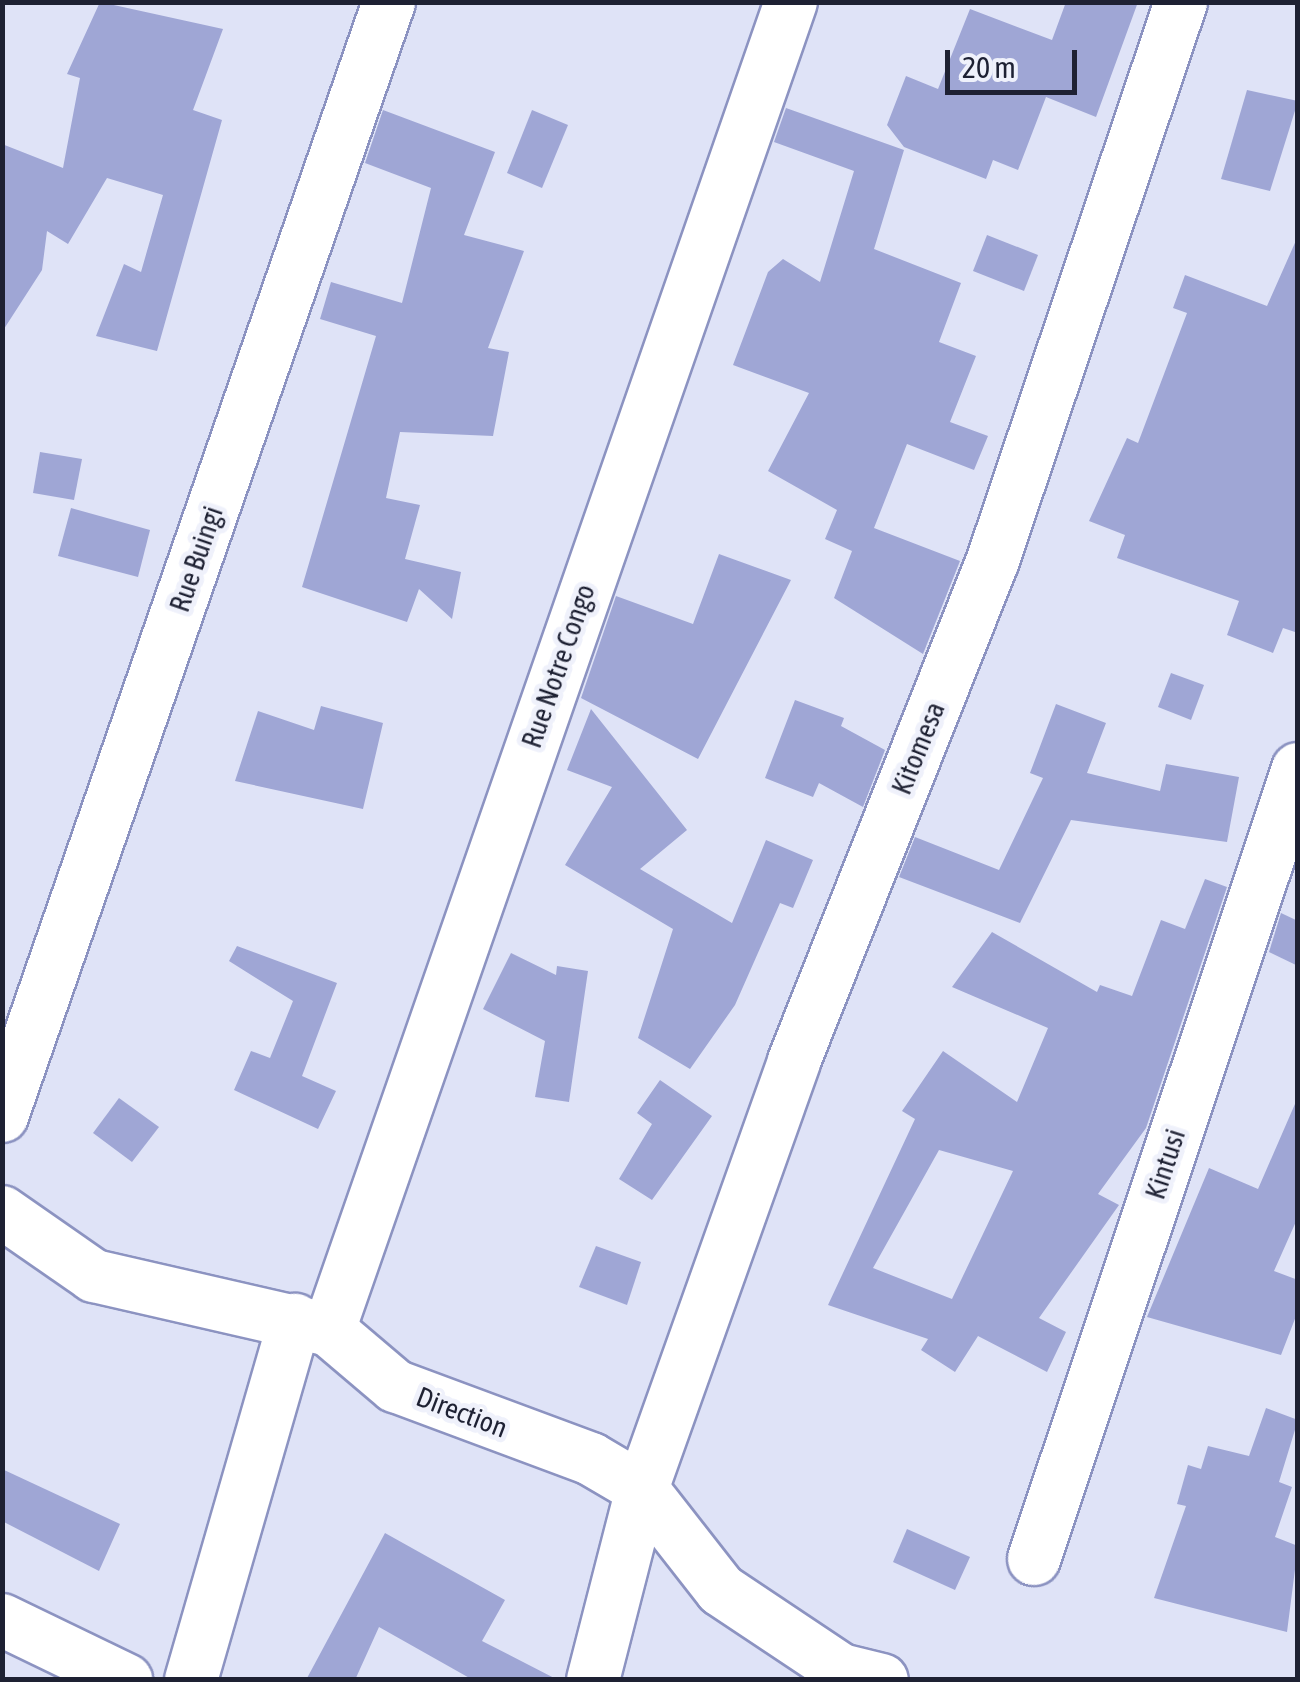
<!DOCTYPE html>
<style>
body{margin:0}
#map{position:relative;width:1300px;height:1682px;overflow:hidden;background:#dfe3f7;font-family:"Asap Condensed",sans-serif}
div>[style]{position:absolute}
.building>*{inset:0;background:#9fa6d5}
.roads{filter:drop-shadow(2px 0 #8c93c1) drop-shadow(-2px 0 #8c93c1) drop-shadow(0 2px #8c93c1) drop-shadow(0 -2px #8c93c1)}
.minor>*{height:52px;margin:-26px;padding:0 26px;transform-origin:26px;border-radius:26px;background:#fff}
span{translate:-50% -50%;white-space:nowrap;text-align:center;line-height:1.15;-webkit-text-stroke:10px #eff1fb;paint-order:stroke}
.street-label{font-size:28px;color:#1e2133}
.frame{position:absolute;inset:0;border:5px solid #1e2133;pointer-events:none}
.scale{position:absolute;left:945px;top:50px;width:132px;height:45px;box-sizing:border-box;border:5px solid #1e2133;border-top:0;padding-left:12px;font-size:30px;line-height:35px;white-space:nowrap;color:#1e2133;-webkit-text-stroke:8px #eff1fb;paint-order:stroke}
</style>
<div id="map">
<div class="building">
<div style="clip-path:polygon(100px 2px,223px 29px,193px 110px,222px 120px,157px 351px,96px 336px,124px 264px,141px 272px,163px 195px,107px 178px,68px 244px,47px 231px,42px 270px,2px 332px,2px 144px,63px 168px,80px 78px,67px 74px)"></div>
<div style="clip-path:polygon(1066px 2px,1138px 2px,1096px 117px,1046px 97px,1018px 170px,993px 160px,986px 179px,904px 147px,887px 125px,906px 76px,938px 89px,970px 9px,1052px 40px)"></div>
<div style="clip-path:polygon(1247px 90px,1298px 101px,1270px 191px,1221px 179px)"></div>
<div style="clip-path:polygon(786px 108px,904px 150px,874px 249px,961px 283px,939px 342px,976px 356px,950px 422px,988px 436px,974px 470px,907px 444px,874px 528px,960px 561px,923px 654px,834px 598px,852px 551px,825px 539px,837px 510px,768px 471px,809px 393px,733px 365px,768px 272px,783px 259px,820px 282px,854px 171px,774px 142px)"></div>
<div style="clip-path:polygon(383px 110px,495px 152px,464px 235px,524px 251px,488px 348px,509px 352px,493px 436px,400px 432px,386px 498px,420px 505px,405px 559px,461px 572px,452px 619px,419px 589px,407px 622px,302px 587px,376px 336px,320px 319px,331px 282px,402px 303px,431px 188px,365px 163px)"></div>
<div style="clip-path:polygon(532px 110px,568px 125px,542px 188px,507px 173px)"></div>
<div style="clip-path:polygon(987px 235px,1038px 255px,1024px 291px,973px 271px)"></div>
<div style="clip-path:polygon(1298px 236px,1298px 633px,1283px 628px,1273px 653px,1227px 635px,1239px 601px,1117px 558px,1125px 535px,1089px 521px,1127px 438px,1138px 443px,1187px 313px,1173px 308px,1185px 275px,1267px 306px)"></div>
<div style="clip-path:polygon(40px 452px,82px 459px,74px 500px,33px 493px)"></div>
<div style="clip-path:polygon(71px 508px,150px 530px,138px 577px,58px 556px)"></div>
<div style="clip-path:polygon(719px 554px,791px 580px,698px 759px,581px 698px,616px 596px,693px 624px)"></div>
<div style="clip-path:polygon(1171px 673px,1204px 685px,1191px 720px,1158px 707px)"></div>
<div style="clip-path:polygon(795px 700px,844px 718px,841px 726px,885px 750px,863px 807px,819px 783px,813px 797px,765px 778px)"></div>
<div style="clip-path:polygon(1056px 704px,1106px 723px,1087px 773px,1160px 791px,1166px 764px,1239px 777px,1227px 842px,1071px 820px,1020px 923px,899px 877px,915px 837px,999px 870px,1043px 778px,1030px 773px)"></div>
<div style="clip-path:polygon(321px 706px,383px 723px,363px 809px,235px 781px,258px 711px,314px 730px)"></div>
<div style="clip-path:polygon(591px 709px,687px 830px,640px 869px,732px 923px,766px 840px,813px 860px,793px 908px,780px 903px,735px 1005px,690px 1069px,638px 1038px,673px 929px,565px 865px,612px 787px,567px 770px)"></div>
<div style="clip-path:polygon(evenodd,1205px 879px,1227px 887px,1146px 1128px,1098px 1194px,1119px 1205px,1039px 1318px,1066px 1332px,1047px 1372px,978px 1336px,955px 1372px,921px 1350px,928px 1339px,828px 1305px,915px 1119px,902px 1111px,943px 1051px,1017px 1102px,1048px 1028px,952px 987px,992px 932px,1097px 992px,1100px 985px,1132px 996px,1161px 920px,1185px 929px,1205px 879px,939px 1150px,1013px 1171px,952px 1299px,873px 1268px,939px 1150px)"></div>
<div style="clip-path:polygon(1281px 913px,1298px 921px,1298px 966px,1269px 952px)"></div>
<div style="clip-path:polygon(237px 946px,337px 983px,302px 1076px,336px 1091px,318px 1129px,234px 1090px,251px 1051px,270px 1058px,293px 1001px,229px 961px)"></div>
<div style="clip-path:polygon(511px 953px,556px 975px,557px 966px,588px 971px,569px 1102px,535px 1097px,545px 1041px,483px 1009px)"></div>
<div style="clip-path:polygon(660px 1080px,712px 1116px,652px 1200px,619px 1179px,652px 1124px,637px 1113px)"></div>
<div style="clip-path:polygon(1298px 1097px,1298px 1217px,1274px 1271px,1298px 1280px,1298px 1311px,1281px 1355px,1147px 1317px,1209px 1168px,1258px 1189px)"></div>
<div style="clip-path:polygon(119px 1098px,159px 1127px,132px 1162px,93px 1133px)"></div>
<div style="clip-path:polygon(596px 1246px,641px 1262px,627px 1305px,579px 1287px)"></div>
<div style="clip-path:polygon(1266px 1408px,1298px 1420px,1279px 1482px,1292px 1487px,1275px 1537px,1298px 1546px,1287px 1632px,1154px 1598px,1186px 1506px,1177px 1504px,1188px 1465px,1201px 1469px,1208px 1446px,1249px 1456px)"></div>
<div style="clip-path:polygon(2px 1469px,120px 1524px,99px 1571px,2px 1521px)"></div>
<div style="clip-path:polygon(907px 1529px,970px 1557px,955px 1590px,893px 1562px)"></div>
<div style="clip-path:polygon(385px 1533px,505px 1600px,482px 1641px,558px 1680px,473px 1680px,379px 1627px,355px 1680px,306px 1680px)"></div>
</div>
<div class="roads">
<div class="minor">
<div style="left:2px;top:1116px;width:1179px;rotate:-70.84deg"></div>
<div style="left:2px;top:1212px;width:112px;rotate:34.8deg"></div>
<div style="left:94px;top:1276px;width:241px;rotate:12.9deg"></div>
<div style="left:329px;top:1330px;width:87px;rotate:40.3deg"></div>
<div style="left:395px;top:1386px;width:209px;rotate:20.4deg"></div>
<div style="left:591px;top:1459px;width:59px;rotate:30.5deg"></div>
<div style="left:642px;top:1489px;width:128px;rotate:52deg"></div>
<div style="left:721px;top:1590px;width:144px;rotate:33.7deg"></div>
<div style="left:841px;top:1670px;width:42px;rotate:13.7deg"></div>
<div style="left:329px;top:1330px;width:1406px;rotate:-70.82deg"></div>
<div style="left:1034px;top:1559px;width:833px;rotate:-71.52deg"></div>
<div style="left:2px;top:1620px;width:138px;rotate:25.8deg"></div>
<div style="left:191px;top:1680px;width:375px;rotate:-73.9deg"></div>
<div style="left:593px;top:1680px;width:197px;rotate:-75.6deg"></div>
<div style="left:642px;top:1489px;width:454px;rotate:-70.4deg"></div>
<div style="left:794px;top:1061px;width:539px;rotate:-68.34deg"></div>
<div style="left:993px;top:560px;width:589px;rotate:-71.38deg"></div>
</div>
</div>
<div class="street-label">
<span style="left:196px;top:559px;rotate:-71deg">Rue Buingi</span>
<span style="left:558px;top:666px;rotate:-71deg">Rue Notre Congo</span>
<span style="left:918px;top:748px;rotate:-68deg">Kitomesa</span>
<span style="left:1165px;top:1164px;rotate:-72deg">Kintusi</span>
<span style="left:462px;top:1412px;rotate:21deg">Direction</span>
</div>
<div class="frame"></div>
<div class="scale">20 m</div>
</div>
